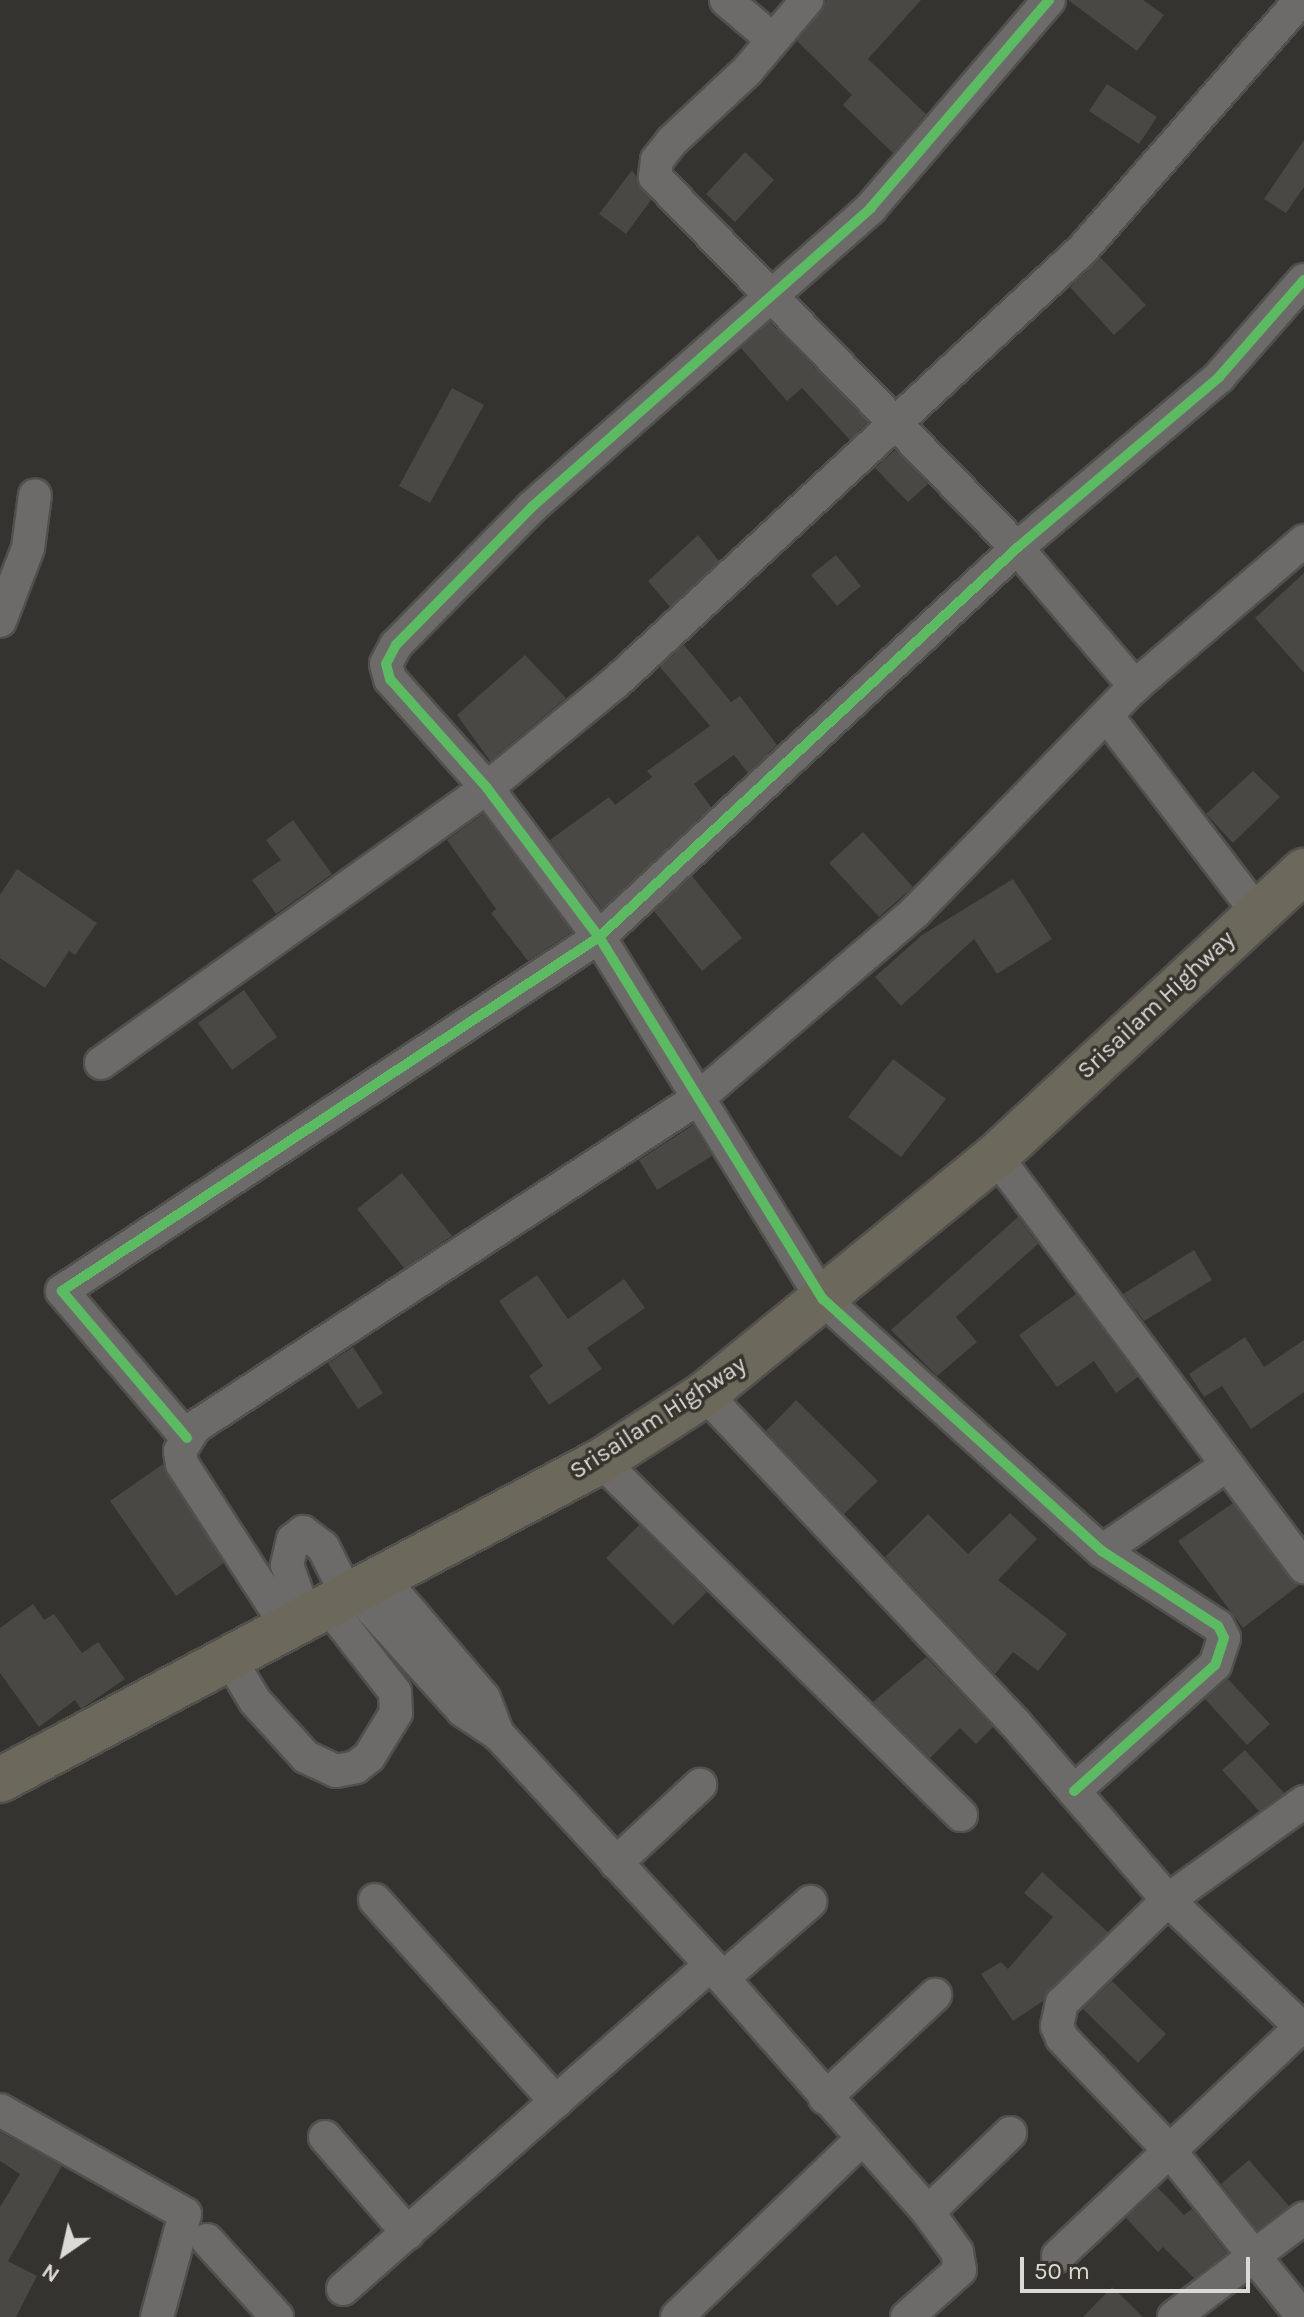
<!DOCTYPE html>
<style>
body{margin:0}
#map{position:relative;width:1304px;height:2317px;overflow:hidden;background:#34332f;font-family:Karla,sans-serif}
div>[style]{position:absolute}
.building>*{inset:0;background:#494844}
.roads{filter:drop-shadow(2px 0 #52504d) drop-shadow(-2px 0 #52504d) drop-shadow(0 2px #52504d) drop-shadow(0 -2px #52504d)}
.minor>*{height:32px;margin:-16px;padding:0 16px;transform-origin:16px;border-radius:16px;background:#6c6b69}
.highway>*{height:44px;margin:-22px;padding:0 22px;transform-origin:22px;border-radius:22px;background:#6c685c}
.cycleway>*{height:10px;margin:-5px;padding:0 5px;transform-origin:5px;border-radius:5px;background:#5cba63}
span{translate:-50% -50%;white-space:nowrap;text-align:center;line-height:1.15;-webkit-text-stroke:7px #36342d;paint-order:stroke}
.street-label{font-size:24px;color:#dcdad6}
.north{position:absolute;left:24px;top:2213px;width:80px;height:80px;-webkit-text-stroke:6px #36342d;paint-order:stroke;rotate:214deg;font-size:22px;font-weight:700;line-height:32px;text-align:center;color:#dcdad6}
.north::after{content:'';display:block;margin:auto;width:28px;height:36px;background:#dcdad6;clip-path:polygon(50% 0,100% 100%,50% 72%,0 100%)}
.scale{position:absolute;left:1020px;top:2257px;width:230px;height:36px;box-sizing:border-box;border:4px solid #dcdad6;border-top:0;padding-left:10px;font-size:24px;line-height:28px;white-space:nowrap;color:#dcdad6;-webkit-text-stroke:6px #36342d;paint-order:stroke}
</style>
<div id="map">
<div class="building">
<div style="clip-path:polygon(826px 0,921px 0,868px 59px,926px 114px,893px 153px,843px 105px,852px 95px,797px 41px)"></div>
<div style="clip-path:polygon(1068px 0,1143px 0,1164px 15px,1137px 51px)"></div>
<div style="clip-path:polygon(1107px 84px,1157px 117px,1139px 144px,1089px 111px)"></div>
<div style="clip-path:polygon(1304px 140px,1304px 187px,1286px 213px,1264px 199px)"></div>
<div style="clip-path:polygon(745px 152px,774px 180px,735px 222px,706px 194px)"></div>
<div style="clip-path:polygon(632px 170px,651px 200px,626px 234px,599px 214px)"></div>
<div style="clip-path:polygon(1101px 258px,1146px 305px,1114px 335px,1070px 287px)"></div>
<div style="clip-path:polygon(770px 322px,868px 422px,850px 440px,802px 388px,787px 401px,741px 348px)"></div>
<div style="clip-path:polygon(452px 388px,484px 405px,430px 503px,399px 486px)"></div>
<div style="clip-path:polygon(895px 450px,928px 484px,908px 502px,875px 468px)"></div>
<div style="clip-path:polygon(698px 535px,719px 561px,670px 607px,648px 581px)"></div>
<div style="clip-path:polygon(836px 555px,861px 586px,837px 606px,811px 575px)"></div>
<div style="clip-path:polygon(1304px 573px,1304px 673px,1255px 618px)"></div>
<div style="clip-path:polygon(684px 645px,731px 702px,740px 696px,777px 745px,748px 773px,734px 755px,694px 784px,711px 807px,602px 909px,550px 840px,609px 797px,615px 805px,652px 777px,647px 771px,710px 726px,660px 667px)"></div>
<div style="clip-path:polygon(525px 655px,566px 698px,490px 761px,457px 715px)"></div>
<div style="clip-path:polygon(1253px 771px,1280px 797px,1233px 843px,1206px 814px)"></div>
<div style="clip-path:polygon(483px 814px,572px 932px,528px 961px,491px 913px,496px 909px,447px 840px)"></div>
<div style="clip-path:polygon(293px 820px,332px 874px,276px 914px,252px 880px,281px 860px,266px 840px)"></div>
<div style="clip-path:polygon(863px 832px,913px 887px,879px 917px,829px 863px)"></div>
<div style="clip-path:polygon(17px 869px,97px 923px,75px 955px,69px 951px,45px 988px,0 958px,0 895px)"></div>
<div style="clip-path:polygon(692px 876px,742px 938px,702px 971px,654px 911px)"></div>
<div style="clip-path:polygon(1013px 879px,1052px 939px,997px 974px,974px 939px,901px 1006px,875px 977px,922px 935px)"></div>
<div style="clip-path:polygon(244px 990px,277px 1037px,232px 1070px,198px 1023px)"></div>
<div style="clip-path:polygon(893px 1059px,946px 1099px,901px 1157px,848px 1117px)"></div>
<div style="clip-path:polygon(693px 1125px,712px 1156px,657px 1190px,639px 1160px)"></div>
<div style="clip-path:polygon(402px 1173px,452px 1236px,404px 1268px,357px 1209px)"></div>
<div style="clip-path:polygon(1018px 1217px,1038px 1244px,956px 1317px,977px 1342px,937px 1376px,891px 1330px)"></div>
<div style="clip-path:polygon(1194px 1250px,1212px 1280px,1144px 1321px,1123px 1294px)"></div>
<div style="clip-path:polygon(537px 1275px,568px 1319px,624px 1279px,645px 1308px,587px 1348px,602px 1369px,549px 1405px,529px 1376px,543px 1366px,499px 1301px)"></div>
<div style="clip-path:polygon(1076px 1294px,1138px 1377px,1116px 1393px,1094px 1361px,1057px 1387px,1019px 1335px)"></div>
<div style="clip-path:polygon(1245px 1337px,1264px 1367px,1304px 1340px,1304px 1392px,1251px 1429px,1222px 1386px,1204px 1397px,1189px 1374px)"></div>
<div style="clip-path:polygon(353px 1347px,383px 1393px,358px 1409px,328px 1363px)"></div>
<div style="clip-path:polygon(796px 1400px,878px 1481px,844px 1514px,766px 1431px)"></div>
<div style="clip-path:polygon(163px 1464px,224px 1563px,176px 1596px,110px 1501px)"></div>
<div style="clip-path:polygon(1233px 1503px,1299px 1585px,1243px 1628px,1178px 1541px)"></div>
<div style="clip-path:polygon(1010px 1513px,1037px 1539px,998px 1580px,1067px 1634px,1038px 1671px,1013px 1652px,995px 1674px,885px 1557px,928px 1514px,968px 1554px)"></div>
<div style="clip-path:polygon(639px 1525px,707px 1592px,673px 1625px,606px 1558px)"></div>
<div style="clip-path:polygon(33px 1604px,44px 1620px,54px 1614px,82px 1653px,98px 1642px,125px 1679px,81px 1709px,75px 1700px,39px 1727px,0 1673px,0 1628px)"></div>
<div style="clip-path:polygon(926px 1657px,993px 1727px,976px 1744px,960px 1728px,930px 1758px,873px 1702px)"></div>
<div style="clip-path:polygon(1228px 1679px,1270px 1724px,1247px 1745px,1205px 1699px)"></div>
<div style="clip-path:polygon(1245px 1750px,1284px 1793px,1259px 1811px,1222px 1770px)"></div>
<div style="clip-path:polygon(1042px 1872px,1108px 1932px,1043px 2001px,1013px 2021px,981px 1974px,1001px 1962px,1008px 1969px,1053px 1917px,1024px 1893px)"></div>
<div style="clip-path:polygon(1112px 1981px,1166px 2034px,1138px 2063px,1083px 2009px)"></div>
<div style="clip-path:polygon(0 2132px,62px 2166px,8px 2261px,37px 2276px,16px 2317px,0 2317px,0 2207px,20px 2174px,0 2161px)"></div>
<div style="clip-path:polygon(1249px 2160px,1289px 2206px,1257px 2230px,1221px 2184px)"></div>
<div style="clip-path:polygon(1158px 2188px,1184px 2215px,1192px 2209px,1227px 2253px,1194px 2278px,1163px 2247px,1158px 2252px,1126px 2218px)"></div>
<div style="clip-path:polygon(1112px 2287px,1143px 2317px,1083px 2317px)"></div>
</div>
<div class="roads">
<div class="minor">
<div style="left:726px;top:0;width:60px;rotate:40.3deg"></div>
<div style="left:807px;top:0;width:93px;rotate:130.2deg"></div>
<div style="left:747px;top:71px;width:103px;rotate:137deg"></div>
<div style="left:672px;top:141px;width:24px;rotate:128deg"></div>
<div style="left:657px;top:160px;width:17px;rotate:97deg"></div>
<div style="left:655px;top:177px;width:518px;rotate:45.7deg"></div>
<div style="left:1017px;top:548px;width:182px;rotate:49.5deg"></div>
<div style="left:1049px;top:0;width:274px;rotate:130.6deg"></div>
<div style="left:871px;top:208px;width:452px;rotate:138.6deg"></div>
<div style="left:532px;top:507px;width:194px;rotate:134.6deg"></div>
<div style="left:396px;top:645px;width:21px;rotate:118deg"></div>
<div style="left:386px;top:664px;width:16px;rotate:75deg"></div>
<div style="left:390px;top:679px;width:146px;rotate:48.3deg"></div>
<div style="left:487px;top:788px;width:186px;rotate:53.1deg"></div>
<div style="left:599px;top:937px;width:426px;rotate:58.3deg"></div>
<div style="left:823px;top:1299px;width:376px;rotate:42.1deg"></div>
<div style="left:1102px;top:1551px;width:138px;rotate:32.9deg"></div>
<div style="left:1218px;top:1626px;width:13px;rotate:63deg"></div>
<div style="left:1224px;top:1638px;width:28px;rotate:108deg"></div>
<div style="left:1215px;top:1665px;width:189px;rotate:138.2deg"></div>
<div style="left:0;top:621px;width:78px;rotate:-69deg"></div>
<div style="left:28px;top:548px;width:53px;rotate:-82.5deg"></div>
<div style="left:1107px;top:716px;width:247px;rotate:52.6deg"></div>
<div style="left:101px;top:1063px;width:474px;rotate:-35.5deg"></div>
<div style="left:487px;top:788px;width:166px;rotate:-39.4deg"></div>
<div style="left:615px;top:683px;width:637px;rotate:-42.84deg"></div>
<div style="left:1082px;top:250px;width:332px;rotate:-48.8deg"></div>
<div style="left:996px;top:1156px;width:514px;rotate:53.15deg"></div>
<div style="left:705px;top:1394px;width:452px;rotate:46.7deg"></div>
<div style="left:1015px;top:1723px;width:234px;rotate:49.2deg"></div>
<div style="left:1168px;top:1900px;width:188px;rotate:43.7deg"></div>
<div style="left:187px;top:1438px;width:193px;rotate:-130.4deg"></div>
<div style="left:62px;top:1291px;width:643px;rotate:-33.39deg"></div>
<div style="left:599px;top:937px;width:571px;rotate:-42.94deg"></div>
<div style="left:1017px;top:548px;width:265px;rotate:-40.2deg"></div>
<div style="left:1219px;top:377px;width:129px;rotate:-48.8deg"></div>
<div style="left:601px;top:1461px;width:505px;rotate:44.52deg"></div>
<div style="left:1102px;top:1551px;width:152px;rotate:-34.5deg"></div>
<div style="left:381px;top:1577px;width:159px;rotate:49.6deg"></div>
<div style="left:484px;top:1698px;width:39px;rotate:69deg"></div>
<div style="left:355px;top:1591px;width:161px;rotate:48deg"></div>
<div style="left:463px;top:1711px;width:42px;rotate:33.3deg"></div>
<div style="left:498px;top:1734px;width:314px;rotate:47.3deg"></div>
<div style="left:711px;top:1965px;width:329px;rotate:48.7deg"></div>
<div style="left:928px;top:2212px;width:49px;rotate:54.1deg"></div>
<div style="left:957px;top:2252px;width:18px;rotate:81deg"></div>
<div style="left:960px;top:2270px;width:71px;rotate:138.4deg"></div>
<div style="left:306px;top:1618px;width:56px;rotate:-109.7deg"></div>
<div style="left:287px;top:1565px;width:26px;rotate:-77deg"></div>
<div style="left:293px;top:1540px;width:13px;rotate:-39deg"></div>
<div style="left:303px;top:1532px;width:25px;rotate:37deg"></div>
<div style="left:323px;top:1547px;width:54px;rotate:63.4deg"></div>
<div style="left:288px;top:1628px;width:195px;rotate:-122.9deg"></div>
<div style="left:182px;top:1464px;width:13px;rotate:-99deg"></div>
<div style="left:180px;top:1451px;width:28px;rotate:-58deg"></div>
<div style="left:195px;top:1427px;width:600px;rotate:-33.16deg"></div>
<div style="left:697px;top:1099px;width:287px;rotate:-40.6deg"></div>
<div style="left:915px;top:912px;width:315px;rotate:-45.8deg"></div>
<div style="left:1135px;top:686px;width:223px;rotate:-40.6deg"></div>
<div style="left:230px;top:1659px;width:49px;rotate:59.2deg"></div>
<div style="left:255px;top:1701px;width:76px;rotate:47.7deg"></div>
<div style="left:306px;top:1757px;width:33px;rotate:25deg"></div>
<div style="left:336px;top:1771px;width:20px;rotate:-11deg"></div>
<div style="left:356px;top:1767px;width:16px;rotate:-38deg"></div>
<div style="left:369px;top:1757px;width:52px;rotate:-58.5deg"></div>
<div style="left:396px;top:1713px;width:21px;rotate:-93deg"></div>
<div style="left:395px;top:1692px;width:109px;rotate:-127.9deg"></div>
<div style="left:616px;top:1863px;width:115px;rotate:-42.9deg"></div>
<div style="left:375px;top:1900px;width:271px;rotate:48.1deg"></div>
<div style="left:723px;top:1978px;width:116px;rotate:-41.1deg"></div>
<div style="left:825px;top:2098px;width:151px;rotate:-43.1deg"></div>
<div style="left:0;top:2110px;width:212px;rotate:29.3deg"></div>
<div style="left:185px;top:2214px;width:107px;rotate:105.2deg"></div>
<div style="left:325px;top:2137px;width:127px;rotate:49.2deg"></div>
<div style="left:928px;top:2212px;width:114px;rotate:-43.9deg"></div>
<div style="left:207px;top:2240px;width:104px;rotate:47.7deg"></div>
<div style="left:1058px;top:2256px;width:338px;rotate:-43.3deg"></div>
<div style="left:343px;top:2289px;width:490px;rotate:-41.4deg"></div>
<div style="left:677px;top:2317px;width:258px;rotate:-43.9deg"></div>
<div style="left:1174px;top:2317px;width:163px;rotate:-37.3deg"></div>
<div style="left:1303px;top:2317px;width:214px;rotate:-128.7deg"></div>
<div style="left:1169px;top:2150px;width:155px;rotate:-133.7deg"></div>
<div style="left:1062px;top:2038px;width:13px;rotate:-113deg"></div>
<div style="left:1057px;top:2026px;width:24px;rotate:-78deg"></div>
<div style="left:1062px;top:2003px;width:148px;rotate:-44.2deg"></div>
<div style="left:1168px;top:1900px;width:168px;rotate:-35.8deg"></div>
</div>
<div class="highway">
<div style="left:0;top:1780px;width:680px;rotate:-27.96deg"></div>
<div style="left:601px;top:1461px;width:124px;rotate:-32.8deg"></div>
<div style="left:705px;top:1394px;width:376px;rotate:-39.3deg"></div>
<div style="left:996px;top:1156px;width:420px;rotate:-42.8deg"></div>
</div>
</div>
<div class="cycleway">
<div style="left:1049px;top:0;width:274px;rotate:130.6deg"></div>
<div style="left:871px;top:208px;width:452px;rotate:138.6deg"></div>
<div style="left:532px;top:507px;width:194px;rotate:134.6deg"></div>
<div style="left:396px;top:645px;width:21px;rotate:118deg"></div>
<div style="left:386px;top:664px;width:16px;rotate:75deg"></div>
<div style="left:390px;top:679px;width:146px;rotate:48.3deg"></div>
<div style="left:487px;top:788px;width:186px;rotate:53.1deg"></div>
<div style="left:599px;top:937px;width:426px;rotate:58.3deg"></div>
<div style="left:823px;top:1299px;width:376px;rotate:42.1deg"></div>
<div style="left:1102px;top:1551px;width:138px;rotate:32.9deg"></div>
<div style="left:1218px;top:1626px;width:13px;rotate:63deg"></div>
<div style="left:1224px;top:1638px;width:28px;rotate:108deg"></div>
<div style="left:1215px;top:1665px;width:189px;rotate:138.2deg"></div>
<div style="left:187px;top:1438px;width:193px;rotate:-130.4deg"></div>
<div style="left:62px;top:1291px;width:643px;rotate:-33.39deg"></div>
<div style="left:599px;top:937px;width:571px;rotate:-42.94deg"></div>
<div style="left:1017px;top:548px;width:265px;rotate:-40.2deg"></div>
<div style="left:1219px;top:377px;width:129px;rotate:-48.8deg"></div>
</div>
<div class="street-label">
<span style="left:1156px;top:1005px;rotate:-43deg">Srisailam Highway</span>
<span style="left:658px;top:1418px;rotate:-33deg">Srisailam Highway</span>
</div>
<div class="north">N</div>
<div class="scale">50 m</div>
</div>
